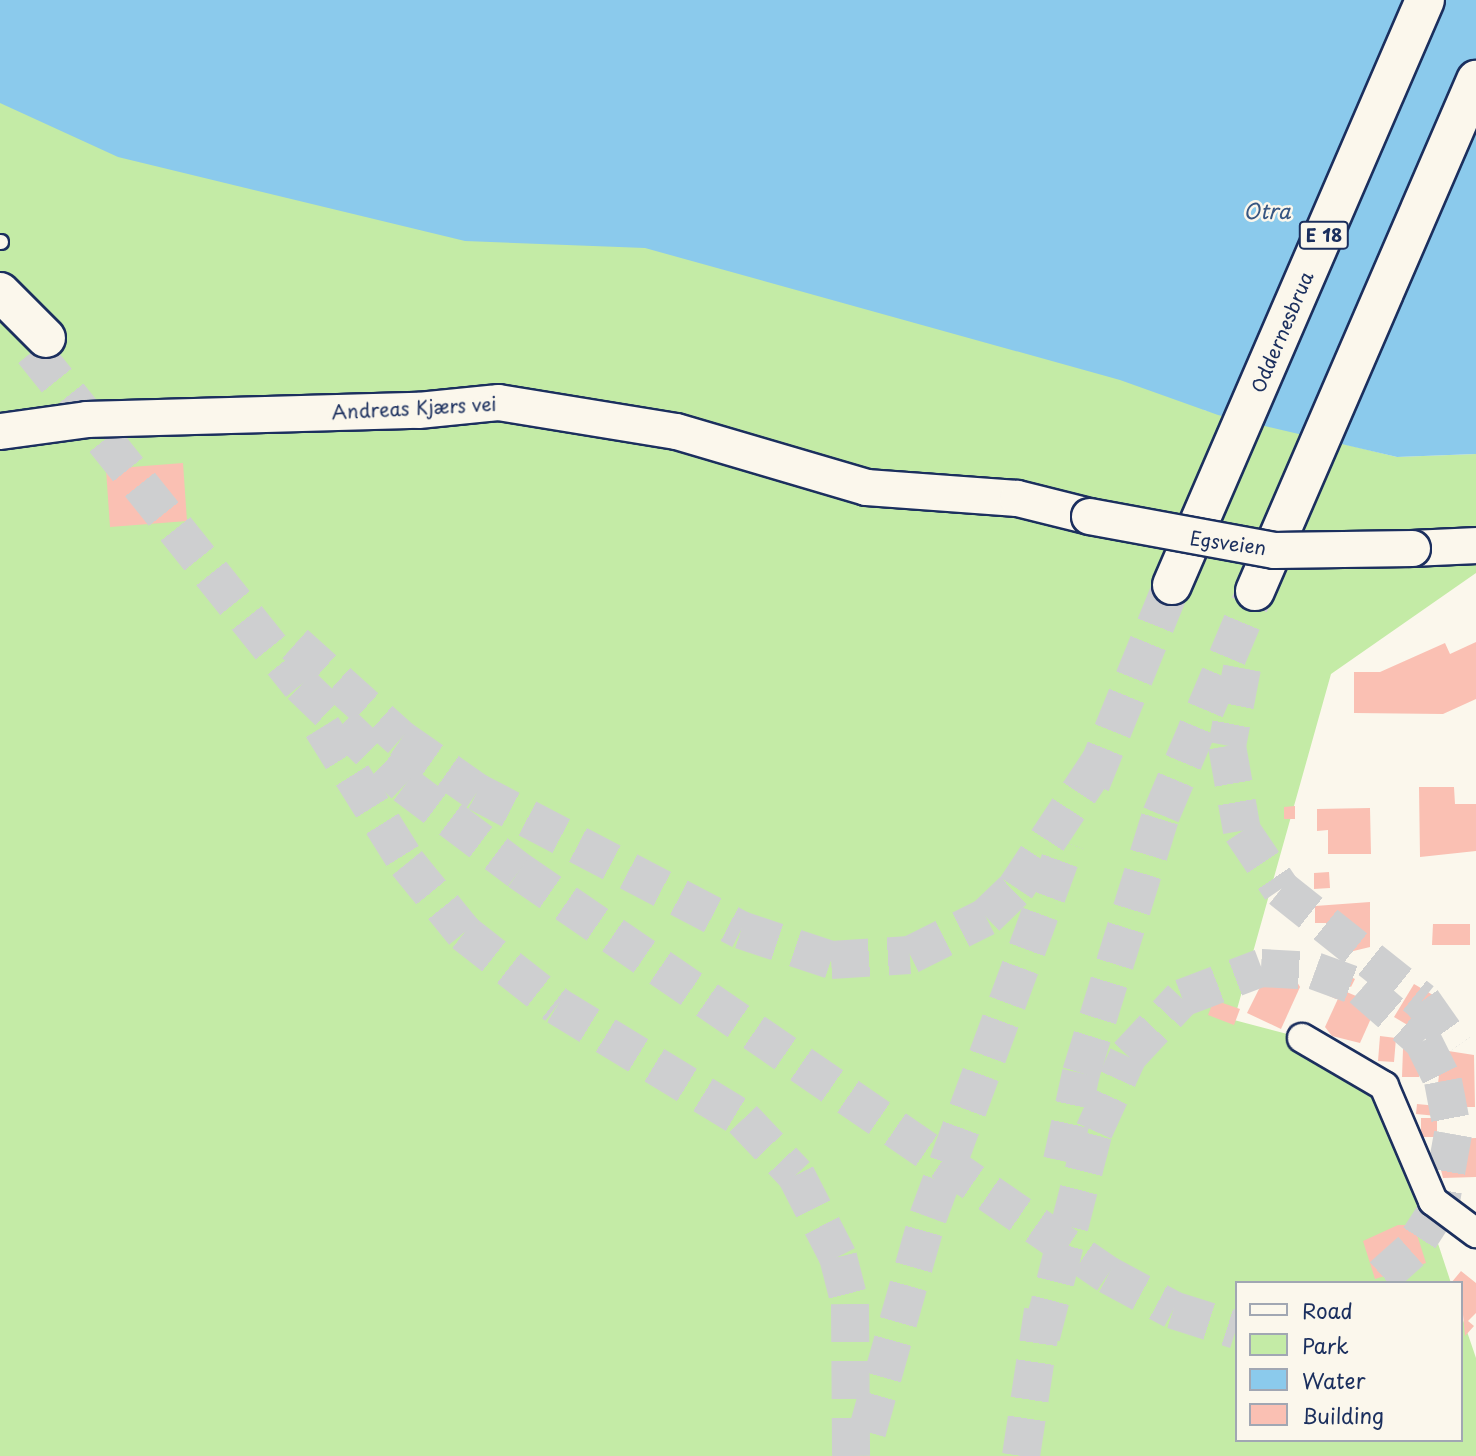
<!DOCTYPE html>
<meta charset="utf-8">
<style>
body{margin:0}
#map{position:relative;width:1476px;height:1456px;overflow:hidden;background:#fbf7ec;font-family:"Playpen Sans",sans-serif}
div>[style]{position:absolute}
.green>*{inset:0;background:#c4eba6}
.water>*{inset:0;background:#8bcaec}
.building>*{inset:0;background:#fac0b3}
.trunk-tunnel>*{height:38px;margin-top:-19px;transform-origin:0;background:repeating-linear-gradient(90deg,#cecfd0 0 38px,transparent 0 57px)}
.roads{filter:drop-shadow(2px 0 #1b2f5e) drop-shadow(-2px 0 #1b2f5e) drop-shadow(0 2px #1b2f5e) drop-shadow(0 -2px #1b2f5e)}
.service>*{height:14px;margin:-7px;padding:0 7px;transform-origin:7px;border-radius:7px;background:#fbf7ec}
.minor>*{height:28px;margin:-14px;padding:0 14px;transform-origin:14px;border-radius:14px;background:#fbf7ec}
.tertiary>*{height:35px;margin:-17.5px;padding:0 17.5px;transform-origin:17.5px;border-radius:17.5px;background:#fbf7ec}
.trunk>*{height:38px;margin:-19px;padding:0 19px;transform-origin:19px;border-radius:19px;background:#fbf7ec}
.bridges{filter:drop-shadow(2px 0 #1b2f5e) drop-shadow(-2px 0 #1b2f5e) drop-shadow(0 2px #1b2f5e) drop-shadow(0 -2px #1b2f5e)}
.tertiary-bridge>*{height:35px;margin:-17.5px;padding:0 17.5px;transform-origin:17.5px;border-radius:17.5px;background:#fbf7ec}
span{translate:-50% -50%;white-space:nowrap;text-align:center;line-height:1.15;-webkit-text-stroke:5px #fbf7ec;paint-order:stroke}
.shield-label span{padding:2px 5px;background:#fbf7ec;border:2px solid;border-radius:5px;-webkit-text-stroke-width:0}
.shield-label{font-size:18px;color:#1b2f5e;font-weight:700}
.street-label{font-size:19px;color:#1b2f5e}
.water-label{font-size:21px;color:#375682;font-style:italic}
.legend{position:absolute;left:1235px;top:1281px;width:228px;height:161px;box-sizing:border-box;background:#fbf7ec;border:2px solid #a1a7b3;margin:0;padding:9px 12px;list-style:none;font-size:21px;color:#1b2f5e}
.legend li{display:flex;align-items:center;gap:14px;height:35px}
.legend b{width:35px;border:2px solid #a1a7b3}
</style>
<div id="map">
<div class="green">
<div style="clip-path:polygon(0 0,963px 0,1204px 410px,1397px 457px,1476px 454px,1476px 573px,1331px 674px,1234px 1020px,1295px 1036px,1365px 1069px,1426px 1207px,1451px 1283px,1236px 1283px,1236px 1440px,1460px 1440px,1460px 1311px,1476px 1358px,1476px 1456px,0 1456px)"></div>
</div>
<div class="water">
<div style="clip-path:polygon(0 0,1476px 0,1476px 454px,1397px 457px,1218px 415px,1120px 380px,645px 248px,465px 241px,118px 157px,0 103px)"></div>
</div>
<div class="building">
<div style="clip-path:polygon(183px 463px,187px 521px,110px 527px,106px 469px)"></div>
<div style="clip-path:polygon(1476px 642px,1476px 699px,1443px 714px,1354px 713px,1354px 672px,1380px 672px,1445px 643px,1450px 654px)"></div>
<div style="clip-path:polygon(1419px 787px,1454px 787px,1455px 804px,1476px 804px,1476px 851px,1420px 857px)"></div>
<div style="clip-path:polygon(1295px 806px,1295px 819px,1284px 819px,1284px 807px)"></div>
<div style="clip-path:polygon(1370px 808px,1371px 854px,1328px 854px,1328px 830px,1317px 831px,1317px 809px)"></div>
<div style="clip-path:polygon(1329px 872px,1330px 888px,1314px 889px,1314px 873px)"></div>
<div style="clip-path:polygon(1370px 902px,1370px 947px,1337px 955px,1332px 923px,1315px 923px,1315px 906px)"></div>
<div style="clip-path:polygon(1433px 924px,1470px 924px,1470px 945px,1432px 945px)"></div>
<div style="clip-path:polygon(1326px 964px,1355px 979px,1351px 987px,1344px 982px,1336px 999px,1314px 989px)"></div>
<div style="clip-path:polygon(1271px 965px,1293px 975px,1300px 987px,1281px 1029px,1247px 1013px)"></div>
<div style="clip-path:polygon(1414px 984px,1445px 1002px,1426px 1036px,1394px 1017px)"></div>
<div style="clip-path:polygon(1342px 990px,1377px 1005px,1360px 1043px,1332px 1036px,1325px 1027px)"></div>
<div style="clip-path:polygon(1214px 1000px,1240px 1009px,1234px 1025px,1208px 1015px)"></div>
<div style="clip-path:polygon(1380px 1036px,1396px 1038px,1394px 1062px,1378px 1061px)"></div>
<div style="clip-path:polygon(1403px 1049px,1420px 1049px,1419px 1077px,1402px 1077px)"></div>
<div style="clip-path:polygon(1442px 1050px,1474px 1055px,1475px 1107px,1443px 1107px,1443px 1100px,1436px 1100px)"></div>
<div style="clip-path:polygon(1417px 1104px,1438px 1106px,1437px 1116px,1416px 1114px)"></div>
<div style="clip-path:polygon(1421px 1118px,1437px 1118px,1437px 1137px,1421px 1137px)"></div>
<div style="clip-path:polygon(1476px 1138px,1476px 1177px,1443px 1178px,1437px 1154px,1442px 1154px,1442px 1139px)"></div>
<div style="clip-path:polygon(1398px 1225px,1414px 1225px,1426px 1263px,1375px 1279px,1363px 1241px)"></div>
<div style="clip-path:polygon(1461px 1271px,1476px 1283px,1476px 1313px,1468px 1321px,1474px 1326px,1465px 1336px,1460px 1283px,1451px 1283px)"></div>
</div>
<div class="trunk-tunnel">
<div style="left:33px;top:351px;width:428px;rotate:51.3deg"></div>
<div style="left:301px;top:685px;width:144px;rotate:43.9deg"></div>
<div style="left:405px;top:785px;width:143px;rotate:37deg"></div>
<div style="left:519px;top:871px;width:714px;rotate:34.45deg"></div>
<div style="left:1108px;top:1275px;width:74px;rotate:28.3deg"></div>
<div style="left:1173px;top:1310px;width:66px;rotate:17.6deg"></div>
<div style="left:295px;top:644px;width:142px;rotate:41.9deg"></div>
<div style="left:401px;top:739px;width:93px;rotate:34.9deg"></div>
<div style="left:477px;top:792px;width:298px;rotate:27.6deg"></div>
<div style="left:741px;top:930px;width:95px;rotate:18.4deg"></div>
<div style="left:831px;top:960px;width:79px;rotate:-3.6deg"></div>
<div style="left:910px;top:955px;width:85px;rotate:-26.6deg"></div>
<div style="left:986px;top:917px;width:42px;rotate:-44deg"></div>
<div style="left:1016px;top:888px;width:152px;rotate:-56.5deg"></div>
<div style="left:1242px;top:668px;width:79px;rotate:100.9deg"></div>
<div style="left:1227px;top:746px;width:86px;rotate:80deg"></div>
<div style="left:1242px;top:831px;width:70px;rotate:56.1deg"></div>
<div style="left:1281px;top:889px;width:180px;rotate:38.5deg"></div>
<div style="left:1422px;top:1001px;width:57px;rotate:54.9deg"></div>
<div style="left:322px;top:727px;width:160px;rotate:58deg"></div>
<div style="left:407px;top:863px;width:90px;rotate:50.8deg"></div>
<div style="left:464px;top:933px;width:118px;rotate:38.1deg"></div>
<div style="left:557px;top:1006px;width:218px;rotate:31.3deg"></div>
<div style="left:743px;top:1119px;width:77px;rotate:46.6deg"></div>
<div style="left:796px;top:1175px;width:92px;rotate:62.9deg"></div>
<div style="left:838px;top:1257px;width:49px;rotate:75.7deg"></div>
<div style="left:850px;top:1304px;width:152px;rotate:89.6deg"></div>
<div style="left:1091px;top:784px;width:215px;rotate:-67.9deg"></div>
<div style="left:1062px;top:1161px;width:90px;rotate:-77.8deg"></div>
<div style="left:1081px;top:1073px;width:270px;rotate:-72.8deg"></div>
<div style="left:1161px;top:815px;width:243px;rotate:-67.2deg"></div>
<div style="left:1041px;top:1337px;width:213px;rotate:-75.6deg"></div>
<div style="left:1094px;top:1131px;width:82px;rotate:-65.6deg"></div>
<div style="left:1128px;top:1056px;width:79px;rotate:-47deg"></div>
<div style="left:1182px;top:998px;width:85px;rotate:-20.8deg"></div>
<div style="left:1261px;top:968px;width:54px;rotate:3.2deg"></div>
<div style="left:1315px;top:971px;width:50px;rotate:19.9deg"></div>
<div style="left:1362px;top:988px;width:81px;rotate:41deg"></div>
<div style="left:1423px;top:1041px;width:45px;rotate:63.4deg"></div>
<div style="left:1443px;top:1081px;width:54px;rotate:79.3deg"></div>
<div style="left:1453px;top:1134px;width:73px;rotate:100.2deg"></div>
<div style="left:1440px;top:1206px;width:54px;rotate:122.8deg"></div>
<div style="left:1411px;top:1251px;width:48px;rotate:138.4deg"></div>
<div style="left:867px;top:1432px;width:223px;rotate:-74.2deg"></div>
<div style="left:928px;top:1217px;width:399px;rotate:-69.7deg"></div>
<div style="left:1021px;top:1456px;width:147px;rotate:-81.4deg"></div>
</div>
<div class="roads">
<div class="service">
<div style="left:0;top:242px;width:1px"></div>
</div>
<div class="minor">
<div style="left:1302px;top:1038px;width:95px;rotate:30.3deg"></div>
<div style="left:1384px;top:1086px;width:125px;rotate:66.9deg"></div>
<div style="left:1433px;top:1201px;width:54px;rotate:36.7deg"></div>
</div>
<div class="tertiary">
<div style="left:0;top:431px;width:87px;rotate:-7.9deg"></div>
<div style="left:86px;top:419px;width:332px;rotate:-1.6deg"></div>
<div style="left:418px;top:410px;width:80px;rotate:-5.7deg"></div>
<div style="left:498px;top:402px;width:180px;rotate:9.3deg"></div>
<div style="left:676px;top:431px;width:198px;rotate:16.4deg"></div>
<div style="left:866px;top:487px;width:151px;rotate:4.2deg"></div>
<div style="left:1017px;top:498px;width:74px;rotate:14deg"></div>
<div style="left:1412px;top:548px;width:64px;rotate:-2.7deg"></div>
</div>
<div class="trunk">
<div style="left:0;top:292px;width:65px;rotate:45deg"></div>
<div style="left:1172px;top:585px;width:637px;rotate:-66.61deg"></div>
<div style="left:1255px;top:591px;width:557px;rotate:-66.61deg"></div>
</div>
</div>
<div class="bridges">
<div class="tertiary-bridge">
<div style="left:1089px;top:516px;width:188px;rotate:10.4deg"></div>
<div style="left:1274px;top:550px;width:138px;rotate:-0.8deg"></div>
</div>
</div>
<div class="shield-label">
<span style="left:1324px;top:235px">E 18</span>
</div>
<div class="street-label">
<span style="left:1282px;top:332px;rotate:-67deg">Oddernesbrua</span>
<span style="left:414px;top:408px;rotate:-3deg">Andreas Kjærs vei</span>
<span style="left:1228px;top:543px;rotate:8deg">Egsveien</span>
</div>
<div class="water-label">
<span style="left:1267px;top:210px">Otra</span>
</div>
<ul class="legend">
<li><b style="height:9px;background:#fbf7ec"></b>Road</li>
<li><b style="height:19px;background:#c4eba6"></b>Park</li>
<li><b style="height:19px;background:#8bcaec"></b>Water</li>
<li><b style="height:19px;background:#fac0b3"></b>Building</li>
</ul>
</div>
